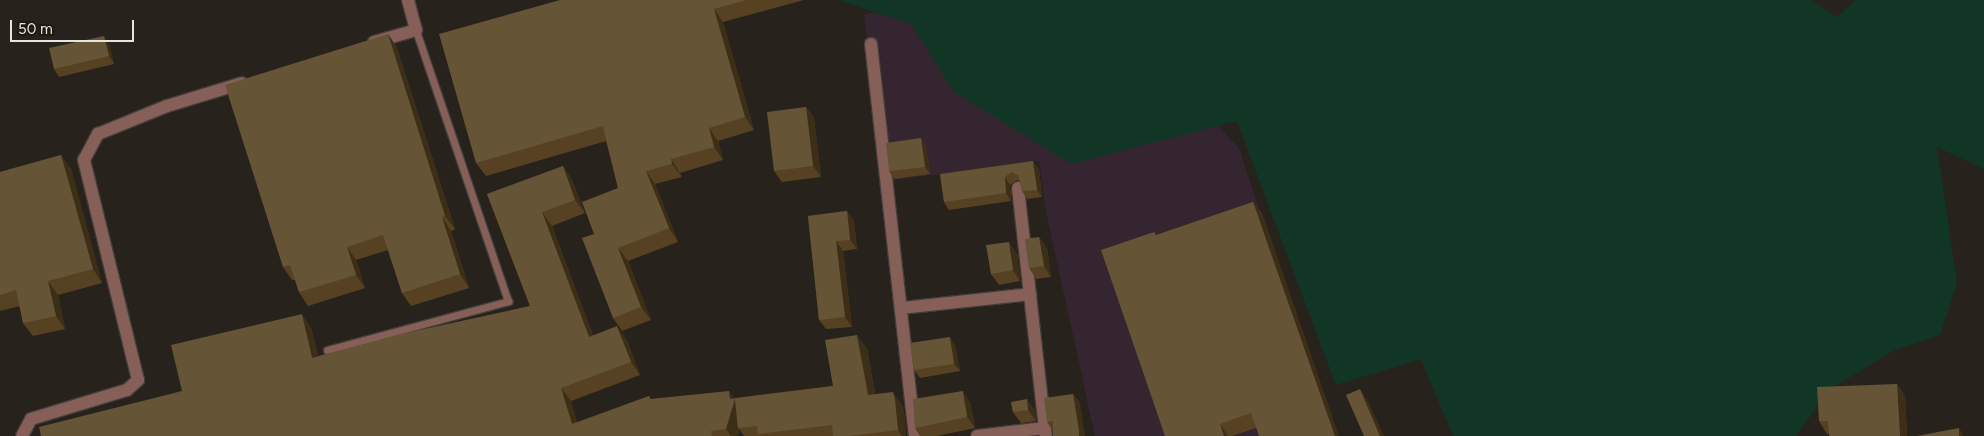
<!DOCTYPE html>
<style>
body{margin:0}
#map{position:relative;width:1984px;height:436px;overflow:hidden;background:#27221c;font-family:Figtree,sans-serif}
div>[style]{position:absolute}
.industrial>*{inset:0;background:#342531}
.green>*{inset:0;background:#123626}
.roads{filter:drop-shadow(1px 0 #423d38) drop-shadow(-1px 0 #423d38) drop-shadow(0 1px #423d38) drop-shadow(0 -1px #423d38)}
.lane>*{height:7px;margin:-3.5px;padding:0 3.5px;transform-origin:3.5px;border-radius:3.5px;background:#865f58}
.street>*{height:12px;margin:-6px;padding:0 6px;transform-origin:6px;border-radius:6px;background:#865f58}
.wall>*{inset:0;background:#564222}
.shaded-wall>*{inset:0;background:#3d2e17}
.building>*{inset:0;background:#665437}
span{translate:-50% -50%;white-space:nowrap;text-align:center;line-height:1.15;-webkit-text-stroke:5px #1d1913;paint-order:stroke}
.scale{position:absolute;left:10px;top:20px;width:124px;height:22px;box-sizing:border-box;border:2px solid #e8e5e1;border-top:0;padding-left:6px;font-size:15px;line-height:18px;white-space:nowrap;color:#e8e5e1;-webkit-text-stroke:4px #1d1913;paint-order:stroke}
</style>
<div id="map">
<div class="industrial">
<div style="clip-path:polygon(918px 0,1098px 0,1239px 148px,1314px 375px,1315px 436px,1095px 436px,1046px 212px,1039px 161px,886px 181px,864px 15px)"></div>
</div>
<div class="green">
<div style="clip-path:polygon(838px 0,1811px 0,1837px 17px,1856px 0,1984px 0,1984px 169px,1937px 147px,1957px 283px,1940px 335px,1893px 351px,1829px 390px,1796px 436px,1453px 436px,1421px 359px,1336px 385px,1237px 121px,1071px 164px,953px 91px,911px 24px)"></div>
</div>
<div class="roads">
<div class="lane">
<div style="left:327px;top:350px;width:188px;rotate:-15.1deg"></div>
<div style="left:508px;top:301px;width:286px;rotate:-108.8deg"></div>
</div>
<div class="street">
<div style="left:374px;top:42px;width:44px;rotate:-15.9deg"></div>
<div style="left:416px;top:30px;width:31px;rotate:-105deg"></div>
<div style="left:871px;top:44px;width:394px;rotate:83.6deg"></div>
<div style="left:1018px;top:188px;width:250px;rotate:83.6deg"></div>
<div style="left:902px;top:308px;width:129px;rotate:-6.2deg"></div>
<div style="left:22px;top:436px;width:19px;rotate:-62deg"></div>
<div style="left:31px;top:419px;width:100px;rotate:-16.8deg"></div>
<div style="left:127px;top:390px;width:15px;rotate:-42deg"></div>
<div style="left:138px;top:380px;width:227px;rotate:-103.8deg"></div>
<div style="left:84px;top:160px;width:30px;rotate:-62deg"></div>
<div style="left:98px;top:134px;width:74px;rotate:-22.1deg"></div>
<div style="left:167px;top:106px;width:78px;rotate:-17deg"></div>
<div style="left:977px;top:436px;width:68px;rotate:-6.7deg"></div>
</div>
</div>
<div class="wall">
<div style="clip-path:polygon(560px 0,804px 0,723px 22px,754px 130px,718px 141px,723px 160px,680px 173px,682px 177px,655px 184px,678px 242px,628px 261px,651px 320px,622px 331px,613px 318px,594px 234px,618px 188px,606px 141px,486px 176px,476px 163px)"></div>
<div style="clip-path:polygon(388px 34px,397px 48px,455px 229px,451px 231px,469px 288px,411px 306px,402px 293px,388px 250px,356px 260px,365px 288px,308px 306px,299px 292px,295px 280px,292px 280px,283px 267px)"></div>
<div style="clip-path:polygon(109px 44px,114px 64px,59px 77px,54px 69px)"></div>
<div style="clip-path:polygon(806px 107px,814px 118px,821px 177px,782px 182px,774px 171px)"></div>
<div style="clip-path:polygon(921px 138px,926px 146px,930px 174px,894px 179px,889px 171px)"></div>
<div style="clip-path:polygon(61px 155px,71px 169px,102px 283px,58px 295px,65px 329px,33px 336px,23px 323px,20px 306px,0 311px,0 172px)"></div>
<div style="clip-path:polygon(563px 166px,572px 180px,585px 213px,552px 226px,593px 335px,627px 340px,640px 375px,571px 401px,577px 423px,649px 396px,651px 399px,734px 398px,833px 386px,867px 348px,875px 394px,902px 405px,904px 412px,906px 436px,744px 436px,739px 429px,738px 436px,41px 436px,182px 391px,311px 327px,318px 356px,530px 306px,487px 194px)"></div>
<div style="clip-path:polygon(1039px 169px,1042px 197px,1027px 199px,1022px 191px,1020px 182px,1017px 180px,1010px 185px,1011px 201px,949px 210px,944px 202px,940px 174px)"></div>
<div style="clip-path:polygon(1253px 202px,1263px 215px,1256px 428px,1232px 436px,1165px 436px,1157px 235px)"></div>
<div style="clip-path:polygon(847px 211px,854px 221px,857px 249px,843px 251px,852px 327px,826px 329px,819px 320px,808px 216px)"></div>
<div style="clip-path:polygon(1039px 237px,1047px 248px,1051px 277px,1036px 279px,1029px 268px)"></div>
<div style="clip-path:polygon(1017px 253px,1020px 281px,999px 285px,991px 274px)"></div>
<div style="clip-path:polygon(955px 345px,960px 371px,920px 378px,914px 370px)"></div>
<div style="clip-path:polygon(1897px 384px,1905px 396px,1907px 436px,1829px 436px,1829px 433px,1827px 434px,1819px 421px)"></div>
<div style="clip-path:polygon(1073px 394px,1080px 403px,1053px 431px,1047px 422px)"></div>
<div style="clip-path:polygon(970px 402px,975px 428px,937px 436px,920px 436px,915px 428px)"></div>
<div style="clip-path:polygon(1011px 402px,1035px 410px,1036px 421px,1021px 423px,1013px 412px)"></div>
</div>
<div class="shaded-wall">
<div style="clip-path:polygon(714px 9px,723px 22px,754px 130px,745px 117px)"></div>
<div style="clip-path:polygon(388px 34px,397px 48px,455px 229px,445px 216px)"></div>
<div style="clip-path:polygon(104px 36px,109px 44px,114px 64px,109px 56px)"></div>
<div style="clip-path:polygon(806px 107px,814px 118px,821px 177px,813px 166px)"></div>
<div style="clip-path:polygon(709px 128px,718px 141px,723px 160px,714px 147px)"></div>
<div style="clip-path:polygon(921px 138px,926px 146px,930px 174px,925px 167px)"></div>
<div style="clip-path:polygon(61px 155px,71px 169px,102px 283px,93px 269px)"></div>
<div style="clip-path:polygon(671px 159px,680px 173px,682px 177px,672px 164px)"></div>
<div style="clip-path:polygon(1033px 161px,1039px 169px,1042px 197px,1037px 190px)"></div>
<div style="clip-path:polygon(563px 166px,572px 180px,585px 213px,575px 200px)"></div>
<div style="clip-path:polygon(646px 171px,655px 184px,678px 242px,669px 228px)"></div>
<div style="clip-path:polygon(1005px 177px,1010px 185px,1011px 201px,1006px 193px)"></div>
<div style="clip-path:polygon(1253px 202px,1263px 215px,1339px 436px,1335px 436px)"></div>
<div style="clip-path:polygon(847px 211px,854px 221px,857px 249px,850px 240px)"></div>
<div style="clip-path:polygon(542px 212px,552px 226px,599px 350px,589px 337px)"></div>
<div style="clip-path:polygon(442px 217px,451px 231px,469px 288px,460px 274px)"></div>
<div style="clip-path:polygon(1039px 237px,1047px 248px,1051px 277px,1044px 266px)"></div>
<div style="clip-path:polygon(836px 241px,843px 251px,852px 327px,845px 317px)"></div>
<div style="clip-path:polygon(1009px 242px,1017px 253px,1020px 281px,1013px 270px)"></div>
<div style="clip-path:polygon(347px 247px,356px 260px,365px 288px,356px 275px)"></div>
<div style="clip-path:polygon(618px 248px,628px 261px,651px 320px,641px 307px)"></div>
<div style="clip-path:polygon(48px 281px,58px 295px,65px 329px,56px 316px)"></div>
<div style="clip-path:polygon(302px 314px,311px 327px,322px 372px,312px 358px)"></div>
<div style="clip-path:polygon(617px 326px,627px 340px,640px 375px,631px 362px)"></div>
<div style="clip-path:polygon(857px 335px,867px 348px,877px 408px,868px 395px)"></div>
<div style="clip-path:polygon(950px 337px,955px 345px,960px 371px,954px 364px)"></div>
<div style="clip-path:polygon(1897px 384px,1905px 396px,1907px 436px,1900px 436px)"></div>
<div style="clip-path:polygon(561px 388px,571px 401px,581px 436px,572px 424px)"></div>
<div style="clip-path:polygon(1360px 389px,1369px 403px,1384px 436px,1380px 436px)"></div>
<div style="clip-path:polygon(729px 391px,735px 399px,738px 428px,739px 429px,738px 436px,731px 436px,726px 429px,730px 399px)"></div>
<div style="clip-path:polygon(963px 391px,970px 402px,975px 428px,967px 417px)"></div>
<div style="clip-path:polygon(893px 392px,902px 405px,904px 412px,906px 436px,902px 436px,898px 430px)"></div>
<div style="clip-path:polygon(1073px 394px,1080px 403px,1085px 436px,1079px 436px)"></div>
<div style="clip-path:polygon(1027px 399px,1035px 410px,1036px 421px,1028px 410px)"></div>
<div style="clip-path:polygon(1220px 424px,1228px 436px,1224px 436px)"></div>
<div style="clip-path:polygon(1959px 428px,1964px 436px,1959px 436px)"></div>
</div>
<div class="building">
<div style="clip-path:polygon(560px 0,746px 0,714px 9px,745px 117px,709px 128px,714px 147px,671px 159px,672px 164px,646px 171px,669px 228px,618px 248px,641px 307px,613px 318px,582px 238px,594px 234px,582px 202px,618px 188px,603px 126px,476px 163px,439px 34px)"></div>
<div style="clip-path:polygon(388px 34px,445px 216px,442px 217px,460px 274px,402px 293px,383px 235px,347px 247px,356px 275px,299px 292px,290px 265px,283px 267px,225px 85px)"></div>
<div style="clip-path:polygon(104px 36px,109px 56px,54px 69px,49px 48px)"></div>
<div style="clip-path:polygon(806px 107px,813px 166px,774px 171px,767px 112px)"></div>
<div style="clip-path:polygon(921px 138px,925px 167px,889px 171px,886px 143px)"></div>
<div style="clip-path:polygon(61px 155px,93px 269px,48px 281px,56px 316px,23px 323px,16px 290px,0 295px,0 172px)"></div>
<div style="clip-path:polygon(1033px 161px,1037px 190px,1022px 191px,1019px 176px,1011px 172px,1005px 177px,1006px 193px,944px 202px,940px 174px)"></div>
<div style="clip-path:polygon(563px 166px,575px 200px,542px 212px,589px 337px,617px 326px,631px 362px,561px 388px,572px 424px,649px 396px,650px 399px,729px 391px,730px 399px,833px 386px,825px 340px,857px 335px,868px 395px,893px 392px,895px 399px,898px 430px,849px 436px,833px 436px,832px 425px,758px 434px,757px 426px,738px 428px,735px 399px,726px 429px,711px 431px,712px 436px,41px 436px,39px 427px,182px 391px,171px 345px,302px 314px,312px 358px,397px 335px,530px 306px,487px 194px)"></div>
<div style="clip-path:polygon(1253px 202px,1335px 436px,1259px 436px,1251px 413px,1220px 424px,1224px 436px,1165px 436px,1101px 250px,1154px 232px,1156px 235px)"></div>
<div style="clip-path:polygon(847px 211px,850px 240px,836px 241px,845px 317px,819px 320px,808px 216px)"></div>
<div style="clip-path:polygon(1039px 237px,1044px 266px,1029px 268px,1025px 239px)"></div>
<div style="clip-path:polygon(1009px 242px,1013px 270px,991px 274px,986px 245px)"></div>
<div style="clip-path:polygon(950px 337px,954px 364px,914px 370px,910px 343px)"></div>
<div style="clip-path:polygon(1897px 384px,1900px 436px,1829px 436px,1828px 421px,1819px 421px,1817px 387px)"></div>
<div style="clip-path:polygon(1360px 389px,1380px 436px,1364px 436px,1346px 395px)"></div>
<div style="clip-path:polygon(963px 391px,967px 417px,915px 428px,913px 399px)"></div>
<div style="clip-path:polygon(1073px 394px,1079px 430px,1079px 436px,1053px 436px,1053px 421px,1047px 422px,1044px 398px)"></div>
<div style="clip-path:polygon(1027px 399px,1028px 410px,1013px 412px,1011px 402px)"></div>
<div style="clip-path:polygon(1959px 428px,1959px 436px,1917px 436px)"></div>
</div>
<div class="scale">50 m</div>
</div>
